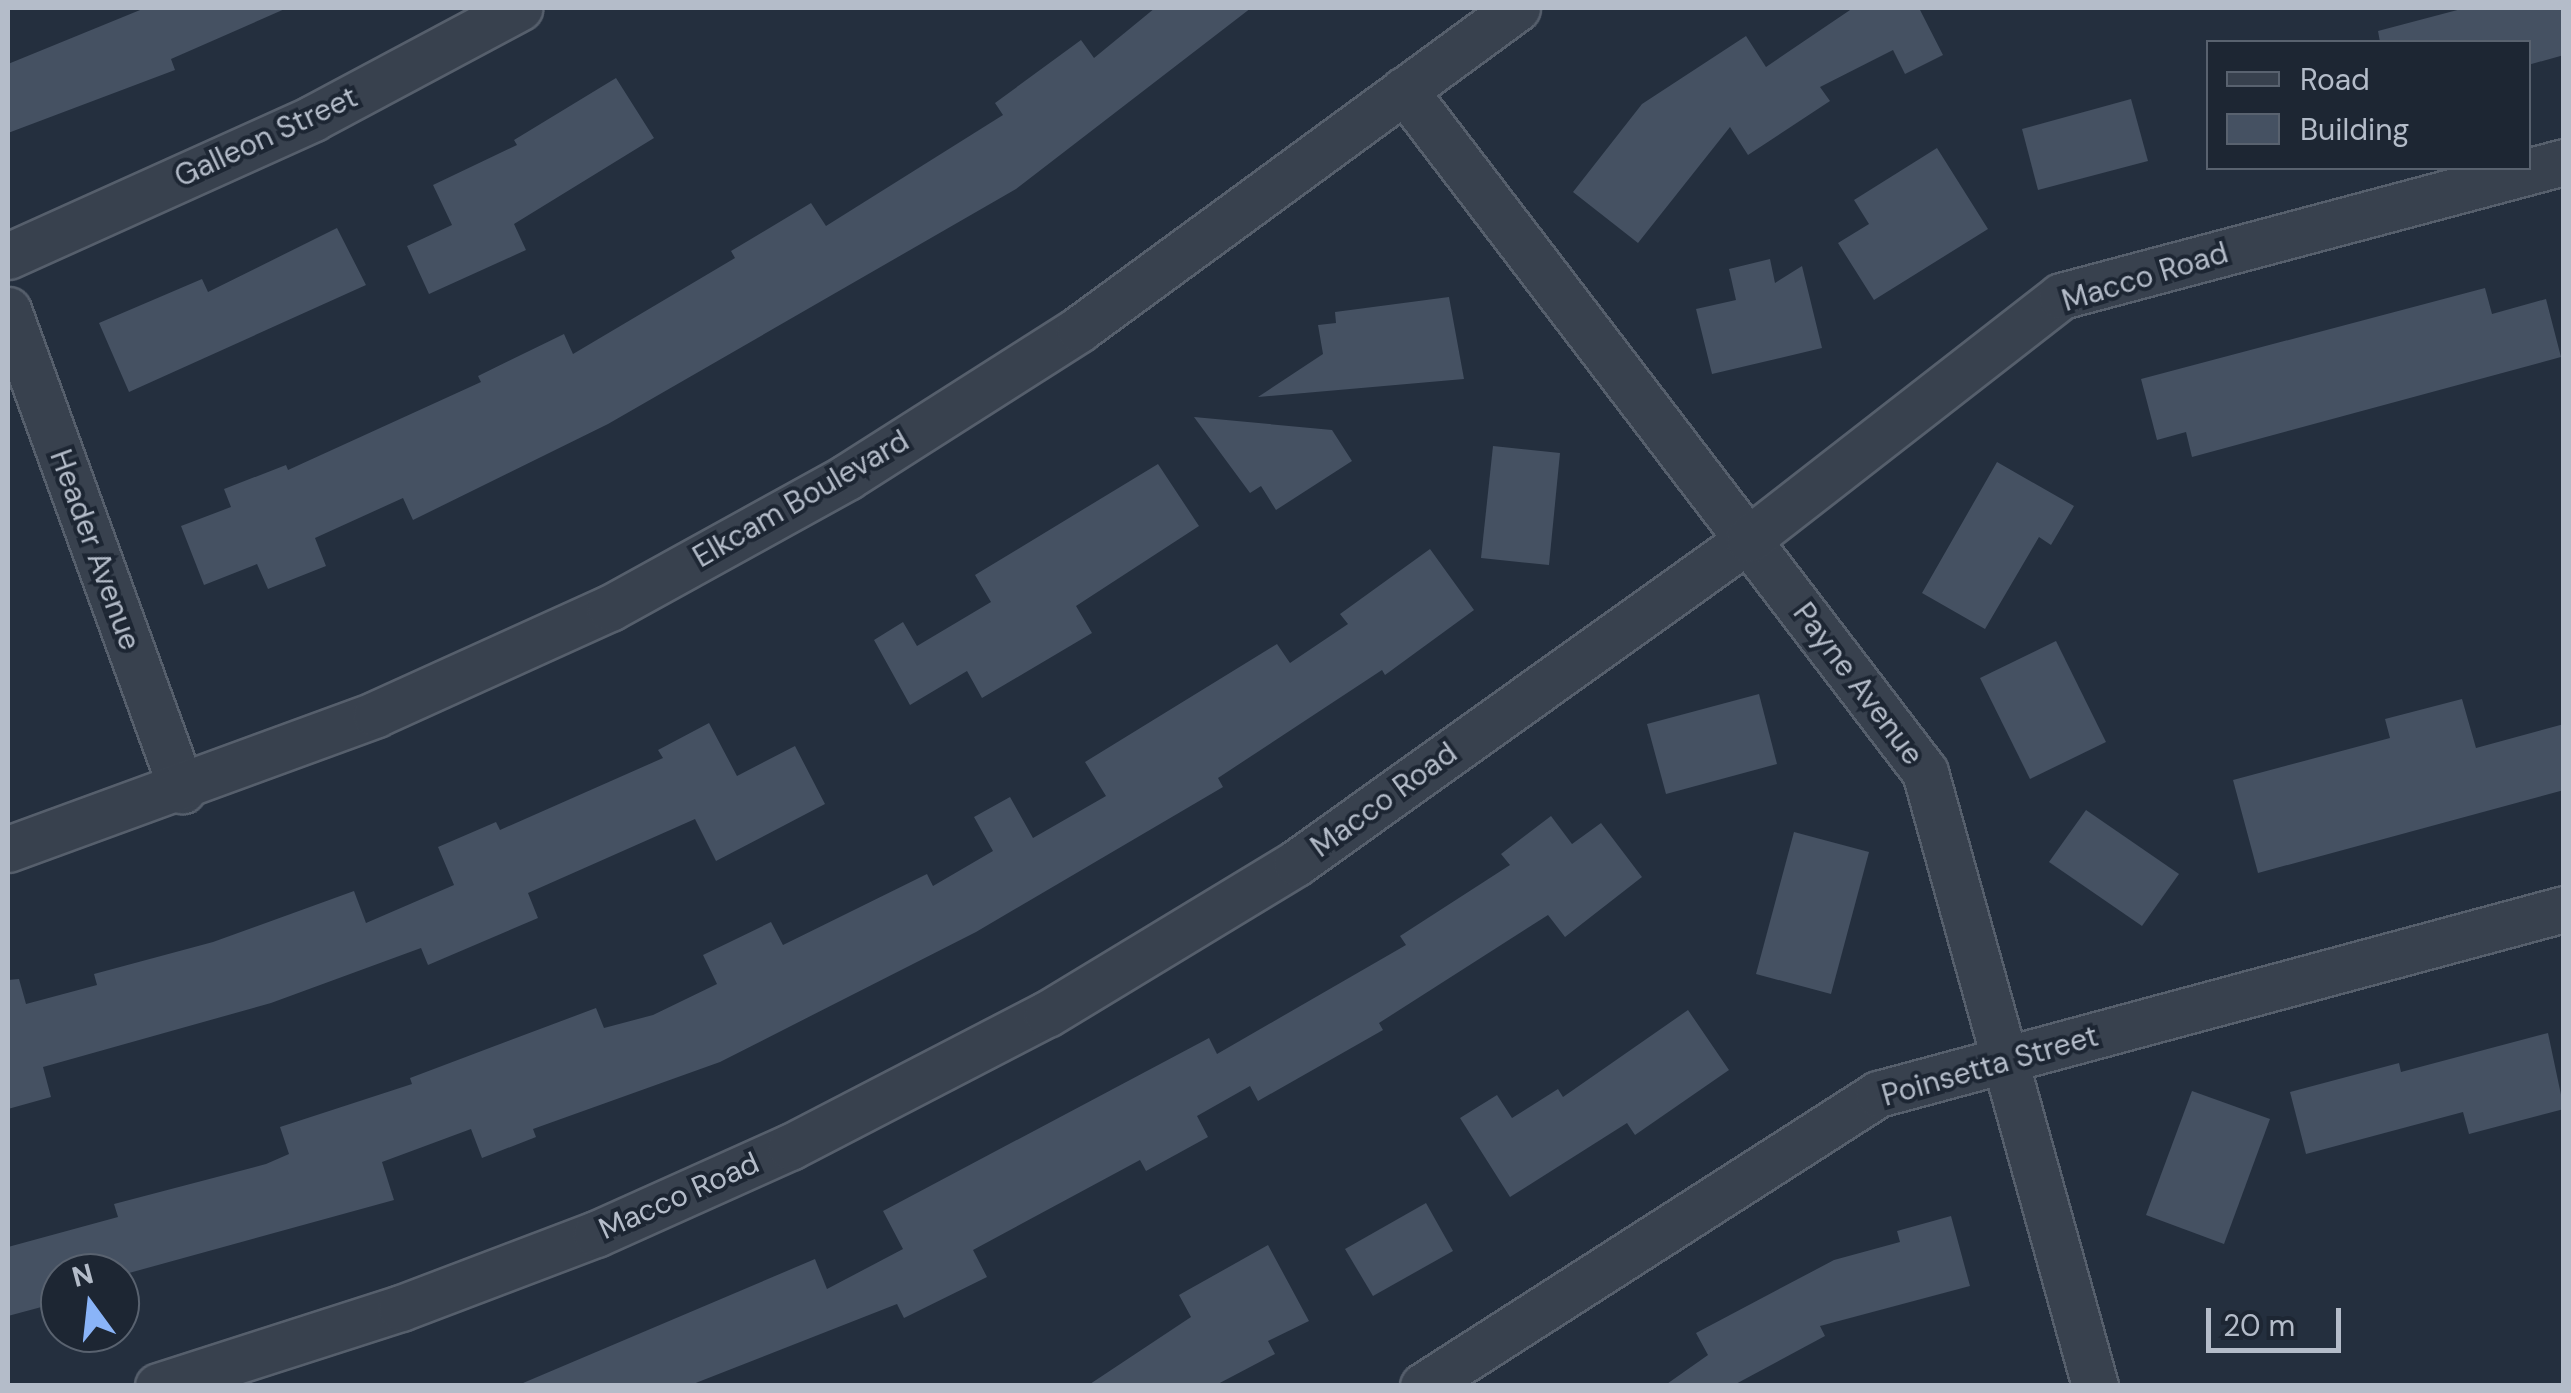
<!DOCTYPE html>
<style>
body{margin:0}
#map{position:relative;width:2571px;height:1393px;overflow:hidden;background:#242f3e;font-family:"DM Sans",sans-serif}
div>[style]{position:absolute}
.building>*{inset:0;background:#455162}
.roads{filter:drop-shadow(2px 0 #565f6c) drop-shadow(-2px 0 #565f6c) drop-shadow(0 2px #565f6c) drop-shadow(0 -2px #565f6c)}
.street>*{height:45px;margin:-22.5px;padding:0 22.5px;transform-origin:22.5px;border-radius:22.5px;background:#38414e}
span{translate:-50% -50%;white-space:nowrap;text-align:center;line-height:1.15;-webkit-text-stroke:8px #1d2633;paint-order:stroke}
.street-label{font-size:30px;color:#b4bcc9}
.frame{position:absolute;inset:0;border:10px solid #b4bcc9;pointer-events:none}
.legend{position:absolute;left:2206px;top:40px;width:325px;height:130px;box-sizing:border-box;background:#1d2633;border:2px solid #59626f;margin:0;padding:12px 18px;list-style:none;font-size:30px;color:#b4bcc9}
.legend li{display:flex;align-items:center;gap:20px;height:50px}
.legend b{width:50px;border:2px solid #59626f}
.north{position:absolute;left:40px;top:1253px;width:100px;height:100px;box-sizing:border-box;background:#1d2633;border:2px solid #59626f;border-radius:50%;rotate:345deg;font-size:28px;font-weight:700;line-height:40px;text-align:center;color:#b4bcc9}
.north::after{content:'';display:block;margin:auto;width:35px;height:45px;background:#8ab4f8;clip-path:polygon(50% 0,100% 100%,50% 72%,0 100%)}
.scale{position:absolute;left:2206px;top:1308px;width:135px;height:45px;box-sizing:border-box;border:5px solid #b4bcc9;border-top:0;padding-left:12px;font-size:30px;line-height:35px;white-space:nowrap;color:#b4bcc9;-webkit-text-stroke:8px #1d2633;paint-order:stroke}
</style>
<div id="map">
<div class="building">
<div style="clip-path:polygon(145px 8px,287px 8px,171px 59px,175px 70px,8px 133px,8px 64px)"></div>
<div style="clip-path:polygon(1155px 8px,1251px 8px,1016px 189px,608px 424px,413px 520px,403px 498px,315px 538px,326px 566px,268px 589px,257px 564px,204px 585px,181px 526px,231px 507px,224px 489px,286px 465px,288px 470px,481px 382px,478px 376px,564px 334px,573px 354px,735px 258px,731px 251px,811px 203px,826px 226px,1003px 115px,995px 103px,1081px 40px,1094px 58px)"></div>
<div style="clip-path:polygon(1853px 8px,1919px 8px,1943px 55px,1905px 74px,1893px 50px,1820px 87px,1830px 101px,1748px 155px,1730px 127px,1638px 243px,1573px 192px,1642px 104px,1746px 36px,1766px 67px)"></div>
<div style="clip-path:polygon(2465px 8px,2564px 8px,2564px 55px,2528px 65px,2528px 42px,2380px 42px,2378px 31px)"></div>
<div style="clip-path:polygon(616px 78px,654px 138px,514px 224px,526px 250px,429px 294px,407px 246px,452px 225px,433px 185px,517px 145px,514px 140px)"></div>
<div style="clip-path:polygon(2131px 99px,2148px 161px,2038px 190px,2022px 129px)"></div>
<div style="clip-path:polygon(1937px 148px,1988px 229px,1874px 300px,1838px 243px,1869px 224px,1854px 200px)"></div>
<div style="clip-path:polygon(337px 228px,366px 285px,129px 392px,99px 323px,202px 279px,208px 292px)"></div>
<div style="clip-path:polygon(1770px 259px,1775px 283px,1802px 266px,1822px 348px,1712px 374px,1696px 309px,1736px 300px,1729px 269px)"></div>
<div style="clip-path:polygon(2485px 288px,2492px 314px,2546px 299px,2561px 357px,2192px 457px,2186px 432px,2157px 440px,2141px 379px)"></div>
<div style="clip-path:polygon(1449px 297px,1464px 379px,1258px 397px,1323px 354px,1318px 325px,1336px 323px,1335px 312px)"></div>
<div style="clip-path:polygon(1194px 417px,1332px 430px,1352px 461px,1276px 510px,1261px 486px,1250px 493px)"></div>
<div style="clip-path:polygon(1493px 446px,1560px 453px,1549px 565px,1481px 558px)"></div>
<div style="clip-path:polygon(1997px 462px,2074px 506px,2051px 545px,2039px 537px,1985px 629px,1922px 593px)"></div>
<div style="clip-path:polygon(1158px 464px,1199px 526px,1076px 606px,1092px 633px,982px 698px,967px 671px,910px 705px,874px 640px,903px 622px,917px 646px,991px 602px,975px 575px)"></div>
<div style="clip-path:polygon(1430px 549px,1474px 610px,1385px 675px,1382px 670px,1218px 778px,1223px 787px,976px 932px,720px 1062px,533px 1129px,536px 1137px,482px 1158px,471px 1129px,382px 1162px,394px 1200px,129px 1273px,60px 1273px,60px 1302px,8px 1316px,8px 1247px,118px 1217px,114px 1204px,266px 1164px,289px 1154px,280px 1127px,412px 1084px,410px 1078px,596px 1008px,604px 1028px,653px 1015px,717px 984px,703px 955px,771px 922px,783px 945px,927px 874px,933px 886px,993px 851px,974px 817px,1010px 797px,1033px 838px,1106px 796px,1085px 762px,1277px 644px,1290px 663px,1348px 624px,1340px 614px)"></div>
<div style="clip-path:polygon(2056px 641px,2106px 742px,2030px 779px,1980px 678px)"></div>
<div style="clip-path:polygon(1759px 694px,1777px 764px,1666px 794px,1647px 724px)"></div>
<div style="clip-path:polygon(2462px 699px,2476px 748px,2564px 724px,2564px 790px,2258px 873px,2233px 780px,2390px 738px,2385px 719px)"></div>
<div style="clip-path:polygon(709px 723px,737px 776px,795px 746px,825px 804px,716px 861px,695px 819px,528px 893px,538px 918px,428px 965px,421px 948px,271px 1003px,43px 1067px,51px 1097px,8px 1109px,8px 980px,19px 979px,26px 1004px,97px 985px,94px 974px,213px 942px,354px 891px,366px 923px,454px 885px,438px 847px,496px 822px,500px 830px,663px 758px,658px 750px)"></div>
<div style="clip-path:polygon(2086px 810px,2179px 874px,2142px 926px,2049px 862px)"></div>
<div style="clip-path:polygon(1551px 816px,1572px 844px,1601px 823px,1642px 877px,1565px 937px,1548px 915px,1379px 1023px,1383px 1030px,1258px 1101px,1250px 1086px,1197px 1116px,1208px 1137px,1146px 1171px,1140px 1160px,973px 1250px,987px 1277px,904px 1318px,897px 1304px,688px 1386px,516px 1386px,815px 1259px,827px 1289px,903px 1249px,883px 1211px,1209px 1038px,1217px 1054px,1406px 945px,1400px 936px,1510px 865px,1501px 854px)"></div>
<div style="clip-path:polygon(1794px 832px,1869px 852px,1831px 994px,1756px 974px)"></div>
<div style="clip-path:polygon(1688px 1010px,1729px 1070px,1635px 1135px,1627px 1123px,1510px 1197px,1460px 1118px,1497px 1095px,1512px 1118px,1558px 1089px,1563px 1097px)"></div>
<div style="clip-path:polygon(2548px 1033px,2564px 1109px,2469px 1134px,2463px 1112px,2306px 1154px,2290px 1092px,2399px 1063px,2401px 1072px)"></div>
<div style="clip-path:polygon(2192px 1091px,2270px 1119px,2224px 1244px,2146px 1215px)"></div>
<div style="clip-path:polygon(1426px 1203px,1453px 1251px,1373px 1296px,1345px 1249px)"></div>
<div style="clip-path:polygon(1951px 1216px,1970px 1286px,1820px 1326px,1825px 1336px,1732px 1386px,1664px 1386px,1708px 1355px,1696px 1333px,1834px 1260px,1900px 1242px,1897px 1231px)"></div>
<div style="clip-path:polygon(1268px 1245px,1309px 1321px,1268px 1341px,1275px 1354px,1214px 1386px,1087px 1386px,1191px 1317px,1179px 1295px)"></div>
</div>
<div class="roads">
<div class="street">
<div style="left:1404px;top:90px;width:858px;rotate:52.62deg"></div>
<div style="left:1925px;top:772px;width:637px;rotate:74.52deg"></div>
<div style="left:8px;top:256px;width:335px;rotate:-24.3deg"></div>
<div style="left:313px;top:118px;width:234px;rotate:-28.1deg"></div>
<div style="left:8px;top:310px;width:511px;rotate:70.07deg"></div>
<div style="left:8px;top:849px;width:392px;rotate:-20.1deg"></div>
<div style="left:376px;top:714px;width:257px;rotate:-24.4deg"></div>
<div style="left:610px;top:608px;width:271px;rotate:-28.9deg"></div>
<div style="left:847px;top:477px;width:275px;rotate:-32.5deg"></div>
<div style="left:1079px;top:329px;width:543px;rotate:-36.24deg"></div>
<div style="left:158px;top:1386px;width:255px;rotate:-17.8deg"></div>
<div style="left:401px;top:1308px;width:209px;rotate:-20.8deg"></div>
<div style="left:596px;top:1234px;width:213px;rotate:-24.2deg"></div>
<div style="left:790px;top:1147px;width:289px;rotate:-27.4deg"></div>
<div style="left:1047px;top:1014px;width:291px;rotate:-31.2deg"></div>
<div style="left:1296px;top:863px;width:557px;rotate:-35.57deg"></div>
<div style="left:1749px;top:539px;width:395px;rotate:-37.9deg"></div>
<div style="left:2061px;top:296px;width:521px;rotate:-14.92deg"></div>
<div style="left:1423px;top:1386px;width:541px;rotate:-32.69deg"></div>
<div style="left:1878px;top:1094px;width:711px;rotate:-15.09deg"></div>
</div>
</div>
<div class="street-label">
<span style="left:266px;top:137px;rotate:-25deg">Galleon Street</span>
<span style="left:2145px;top:277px;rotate:-17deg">Macco Road</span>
<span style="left:801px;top:499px;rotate:-30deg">Elkcam Boulevard</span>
<span style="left:95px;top:550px;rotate:70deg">Header Avenue</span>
<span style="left:1858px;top:684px;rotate:53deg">Payne Avenue</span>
<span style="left:1384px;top:800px;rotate:-36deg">Macco Road</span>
<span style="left:1990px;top:1066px;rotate:-16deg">Poinsetta Street</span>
<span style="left:679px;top:1196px;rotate:-24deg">Macco Road</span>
</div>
<div class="frame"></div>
<ul class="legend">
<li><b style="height:12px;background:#38414e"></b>Road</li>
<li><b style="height:28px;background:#455162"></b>Building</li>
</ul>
<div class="north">N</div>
<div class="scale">20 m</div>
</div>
